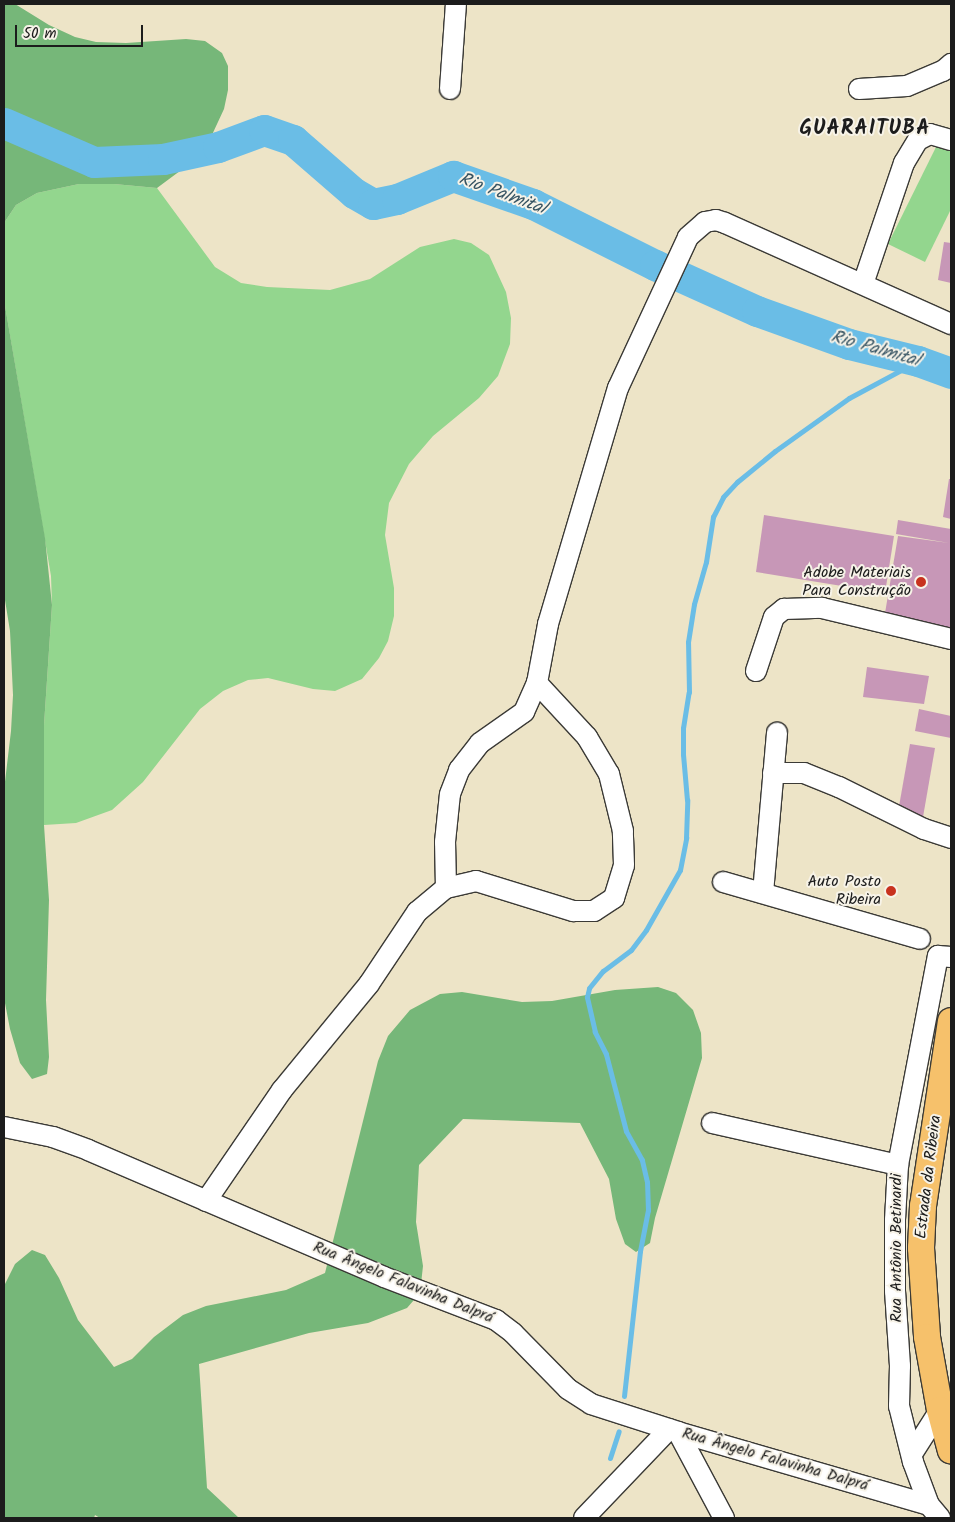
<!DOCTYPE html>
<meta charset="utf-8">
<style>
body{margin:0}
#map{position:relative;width:955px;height:1522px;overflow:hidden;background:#ede4c7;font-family:Kalam,sans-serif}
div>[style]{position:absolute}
.green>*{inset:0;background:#93d68e}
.forest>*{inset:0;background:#76b779}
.stream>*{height:5px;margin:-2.5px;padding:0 2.5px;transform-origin:2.5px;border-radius:2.5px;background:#6abde6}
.river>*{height:31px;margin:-15.5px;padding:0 15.5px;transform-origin:15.5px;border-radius:15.5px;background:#6abde6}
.building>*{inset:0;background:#c797b7}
.roads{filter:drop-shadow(1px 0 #3b3a36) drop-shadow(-1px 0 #3b3a36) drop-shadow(0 1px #3b3a36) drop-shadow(0 -1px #3b3a36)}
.minor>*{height:20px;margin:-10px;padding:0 10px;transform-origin:10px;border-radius:10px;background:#fff}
.major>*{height:26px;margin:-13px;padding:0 13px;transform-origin:13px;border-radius:13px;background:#f6c16b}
.dots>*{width:14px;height:14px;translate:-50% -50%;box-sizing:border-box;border:2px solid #f7f3e8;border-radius:50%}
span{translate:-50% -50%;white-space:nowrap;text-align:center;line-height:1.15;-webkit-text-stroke:4px #f7f3e8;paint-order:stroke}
.poi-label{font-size:16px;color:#1c1c1c}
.right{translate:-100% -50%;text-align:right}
.street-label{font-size:16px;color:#1c1c1c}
.water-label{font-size:18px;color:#375463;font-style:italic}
.district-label{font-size:21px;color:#1c1c1c;font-weight:700;letter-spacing:1px}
.frame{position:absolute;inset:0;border:5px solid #1c1c1c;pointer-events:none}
.scale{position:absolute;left:15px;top:25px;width:128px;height:22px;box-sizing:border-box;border:2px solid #1c1c1c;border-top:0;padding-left:6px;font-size:15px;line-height:18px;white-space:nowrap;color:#1c1c1c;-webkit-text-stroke:4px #f7f3e8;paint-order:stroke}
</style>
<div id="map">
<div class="green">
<div style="clip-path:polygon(938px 143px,951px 149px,951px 209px,925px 262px,888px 244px)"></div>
<div style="clip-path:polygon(79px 184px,114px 184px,157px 188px,215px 267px,241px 283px,267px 287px,330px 290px,370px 279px,420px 247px,454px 239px,471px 243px,489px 255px,506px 292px,511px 318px,510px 344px,498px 376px,479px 398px,433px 436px,409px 464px,389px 503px,385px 535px,394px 588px,394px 616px,388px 641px,379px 658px,362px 679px,335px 691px,313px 689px,268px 678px,248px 680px,223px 691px,200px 709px,143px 782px,112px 810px,76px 823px,44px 825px,44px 725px,52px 605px,51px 576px,4px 300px,4px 223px,16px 205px,37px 193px)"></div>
</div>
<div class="forest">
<div style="clip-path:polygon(4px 4px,15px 4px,49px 25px,75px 37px,96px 42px,126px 43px,186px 39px,205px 41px,222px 53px,228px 66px,228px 90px,224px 109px,211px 137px,188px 165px,157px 188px,114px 184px,79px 184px,37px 193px,16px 205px,4px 223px)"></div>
<div style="clip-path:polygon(4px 300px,45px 538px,52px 605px,44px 725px,44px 825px,49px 900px,46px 1000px,49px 1057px,47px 1074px,32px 1079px,20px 1063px,10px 1029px,4px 998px,4px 790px,11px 731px,13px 695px,10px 631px,4px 594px)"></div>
<div style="clip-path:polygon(658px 987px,676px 993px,693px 1010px,701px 1033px,702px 1058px,655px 1218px,650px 1243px,636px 1252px,625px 1244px,616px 1219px,609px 1179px,580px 1123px,463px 1119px,419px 1165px,416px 1222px,423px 1266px,420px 1293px,407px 1308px,368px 1323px,309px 1333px,199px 1364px,207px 1488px,239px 1518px,100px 1518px,95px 1515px,94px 1518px,4px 1518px,4px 1286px,15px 1264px,32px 1250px,45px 1255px,59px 1278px,78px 1320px,114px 1367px,132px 1359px,154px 1337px,183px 1315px,206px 1306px,286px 1290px,325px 1273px,378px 1061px,388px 1036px,410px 1010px,440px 994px,462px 992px,522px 1002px,552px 1001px,615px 990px)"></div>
</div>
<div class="stream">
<div style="left:624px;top:1396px;width:146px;rotate:-83.7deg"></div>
<div style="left:640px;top:1251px;width:42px;rotate:-79deg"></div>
<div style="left:648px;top:1210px;width:28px;rotate:-92deg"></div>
<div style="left:647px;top:1182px;width:23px;rotate:-103deg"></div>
<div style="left:642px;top:1160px;width:33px;rotate:-119deg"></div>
<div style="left:626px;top:1131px;width:80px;rotate:-104.6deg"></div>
<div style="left:606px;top:1054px;width:25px;rotate:-117deg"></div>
<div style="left:595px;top:1032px;width:36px;rotate:-103deg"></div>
<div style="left:587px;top:997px;width:9px;rotate:-77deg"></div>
<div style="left:589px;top:988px;width:22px;rotate:-51deg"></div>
<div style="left:603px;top:971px;width:35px;rotate:-37deg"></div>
<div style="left:631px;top:950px;width:25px;rotate:-53deg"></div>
<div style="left:646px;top:930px;width:69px;rotate:-60.5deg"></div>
<div style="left:680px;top:870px;width:33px;rotate:-79deg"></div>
<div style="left:686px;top:838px;width:38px;rotate:-88deg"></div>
<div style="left:687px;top:800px;width:46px;rotate:-95deg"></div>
<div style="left:683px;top:754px;width:26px;rotate:-90deg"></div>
<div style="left:683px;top:728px;width:36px;rotate:-81deg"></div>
<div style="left:689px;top:692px;width:50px;rotate:-91.1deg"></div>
<div style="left:688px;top:642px;width:38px;rotate:-81deg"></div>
<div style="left:694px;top:604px;width:44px;rotate:-74.1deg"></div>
<div style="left:706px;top:562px;width:46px;rotate:-81.2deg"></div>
<div style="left:713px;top:517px;width:22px;rotate:-63deg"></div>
<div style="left:723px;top:497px;width:21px;rotate:-47deg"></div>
<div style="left:737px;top:482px;width:49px;rotate:-39.2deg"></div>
<div style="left:775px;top:451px;width:91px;rotate:-35.6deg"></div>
<div style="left:849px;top:398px;width:78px;rotate:-28.2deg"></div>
<div style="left:610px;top:1458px;width:28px;rotate:-72deg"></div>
</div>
<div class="river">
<div style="left:4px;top:123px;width:98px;rotate:23.4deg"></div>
<div style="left:94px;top:162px;width:69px;rotate:-2.5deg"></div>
<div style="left:163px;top:159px;width:56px;rotate:-12.3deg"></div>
<div style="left:218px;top:147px;width:49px;rotate:-20.3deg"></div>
<div style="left:264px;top:130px;width:31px;rotate:19deg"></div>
<div style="left:293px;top:140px;width:81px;rotate:41deg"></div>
<div style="left:354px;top:193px;width:22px;rotate:30deg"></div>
<div style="left:373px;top:204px;width:25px;rotate:-12deg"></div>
<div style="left:397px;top:199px;width:61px;rotate:-22.3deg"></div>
<div style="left:453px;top:176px;width:85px;rotate:19.3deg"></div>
<div style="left:533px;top:204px;width:136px;rotate:26.6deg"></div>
<div style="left:655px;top:265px;width:112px;rotate:24.3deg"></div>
<div style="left:757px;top:311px;width:98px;rotate:19.7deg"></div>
<div style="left:849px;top:344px;width:71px;rotate:13.8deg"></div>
<div style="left:918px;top:361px;width:35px;rotate:20deg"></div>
</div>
<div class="building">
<div style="clip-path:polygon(944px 242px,951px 243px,951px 283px,938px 280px)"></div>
<div style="clip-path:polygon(949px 479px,951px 479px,951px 519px,943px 517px)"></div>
<div style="clip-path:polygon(764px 515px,894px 536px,885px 593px,756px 572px)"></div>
<div style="clip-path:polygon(898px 520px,951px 529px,951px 630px,884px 619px,898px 536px,949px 543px,896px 534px)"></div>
<div style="clip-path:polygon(867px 667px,929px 676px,924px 704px,863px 697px)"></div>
<div style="clip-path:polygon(919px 709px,951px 716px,951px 738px,915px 731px)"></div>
<div style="clip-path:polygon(910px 744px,935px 748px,923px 817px,898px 812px)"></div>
</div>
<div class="roads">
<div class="minor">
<div style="left:450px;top:89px;width:85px;rotate:-86deg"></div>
<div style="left:859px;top:89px;width:48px;rotate:-3.6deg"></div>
<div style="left:907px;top:86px;width:39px;rotate:-23deg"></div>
<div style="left:943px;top:71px;width:11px;rotate:-41deg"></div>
<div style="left:863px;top:284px;width:128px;rotate:-71.3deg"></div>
<div style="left:904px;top:163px;width:27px;rotate:-59deg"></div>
<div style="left:918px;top:140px;width:13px;rotate:-27deg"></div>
<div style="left:930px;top:134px;width:22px;rotate:16deg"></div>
<div style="left:756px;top:671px;width:57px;rotate:-71.6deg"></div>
<div style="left:774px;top:617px;width:13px;rotate:-39deg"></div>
<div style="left:784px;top:609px;width:38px;rotate:-2deg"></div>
<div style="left:822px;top:608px;width:133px;rotate:13.5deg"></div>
<div style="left:773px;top:773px;width:31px"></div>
<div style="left:804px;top:773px;width:38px;rotate:22deg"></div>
<div style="left:839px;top:787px;width:95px;rotate:26.3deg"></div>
<div style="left:924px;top:829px;width:28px;rotate:18deg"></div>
<div style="left:723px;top:882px;width:205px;rotate:16.1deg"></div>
<div style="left:446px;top:888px;width:46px;rotate:-91.2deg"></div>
<div style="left:445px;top:842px;width:48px;rotate:-84.1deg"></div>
<div style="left:450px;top:794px;width:26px;rotate:-69deg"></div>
<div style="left:459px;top:770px;width:34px;rotate:-52deg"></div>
<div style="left:480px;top:743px;width:54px;rotate:-35.2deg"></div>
<div style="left:524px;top:712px;width:32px;rotate:-66deg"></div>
<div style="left:763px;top:893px;width:161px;rotate:-85deg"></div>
<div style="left:712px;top:1123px;width:191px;rotate:12.7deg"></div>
<div style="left:4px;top:1127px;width:50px;rotate:11.5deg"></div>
<div style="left:53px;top:1137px;width:37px;rotate:20deg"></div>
<div style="left:88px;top:1150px;width:322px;rotate:23.2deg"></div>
<div style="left:384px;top:1277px;width:120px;rotate:21deg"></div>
<div style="left:496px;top:1320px;width:21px;rotate:37deg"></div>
<div style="left:513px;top:1333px;width:78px;rotate:45.5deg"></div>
<div style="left:568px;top:1389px;width:27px;rotate:33deg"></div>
<div style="left:591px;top:1404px;width:91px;rotate:17.8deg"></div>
<div style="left:678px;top:1432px;width:261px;rotate:16.2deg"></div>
<div style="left:206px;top:1201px;width:135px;rotate:-55.6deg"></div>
<div style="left:282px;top:1090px;width:137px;rotate:-50.6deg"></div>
<div style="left:369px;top:984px;width:87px;rotate:-56.3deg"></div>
<div style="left:417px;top:912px;width:38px;rotate:-40deg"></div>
<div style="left:446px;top:888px;width:31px;rotate:-13deg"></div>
<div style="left:476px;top:881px;width:102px;rotate:17.2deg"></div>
<div style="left:573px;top:911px;width:21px"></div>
<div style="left:594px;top:911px;width:24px;rotate:-33deg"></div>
<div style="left:614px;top:898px;width:34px;rotate:-73deg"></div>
<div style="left:624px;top:865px;width:34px;rotate:-92deg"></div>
<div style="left:623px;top:831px;width:59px;rotate:-103.8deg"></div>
<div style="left:609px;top:774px;width:43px;rotate:-120.7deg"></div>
<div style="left:587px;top:737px;width:74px;rotate:-132.8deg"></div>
<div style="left:537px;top:683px;width:60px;rotate:-79.4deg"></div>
<div style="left:548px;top:624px;width:246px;rotate:-73.5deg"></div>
<div style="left:618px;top:388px;width:166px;rotate:-65.1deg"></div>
<div style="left:688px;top:237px;width:23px;rotate:-41deg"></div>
<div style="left:705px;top:222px;width:11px;rotate:-10deg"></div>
<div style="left:716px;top:220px;width:9px;rotate:18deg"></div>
<div style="left:725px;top:223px;width:248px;rotate:24.1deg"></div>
<div style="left:678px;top:1432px;width:98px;rotate:61.9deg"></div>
<div style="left:912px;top:1454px;width:52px;rotate:-57.5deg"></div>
<div style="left:584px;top:1518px;width:123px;rotate:-46.3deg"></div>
<div style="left:940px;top:1518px;width:17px;rotate:-130deg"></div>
<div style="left:929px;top:1505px;width:46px;rotate:-110.4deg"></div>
<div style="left:913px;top:1462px;width:58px;rotate:-104deg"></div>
<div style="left:899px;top:1406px;width:40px;rotate:-88.6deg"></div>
<div style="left:900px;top:1366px;width:75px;rotate:-93.8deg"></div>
<div style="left:895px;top:1291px;width:71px;rotate:-90deg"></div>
<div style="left:895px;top:1220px;width:55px;rotate:-86.9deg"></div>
<div style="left:898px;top:1165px;width:213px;rotate:-79.2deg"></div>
<div style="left:938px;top:956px;width:13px;rotate:4deg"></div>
</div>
<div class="major">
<div style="left:951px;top:1021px;width:187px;rotate:98.6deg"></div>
<div style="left:923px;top:1206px;width:42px;rotate:92.7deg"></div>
<div style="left:921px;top:1248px;width:89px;rotate:86.1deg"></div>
<div style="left:927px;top:1337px;width:74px;rotate:79.9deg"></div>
<div style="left:940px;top:1410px;width:42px;rotate:75deg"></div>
</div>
</div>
<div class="dots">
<div style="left:921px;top:582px;background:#c8321e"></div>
<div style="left:891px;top:891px;background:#c8321e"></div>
</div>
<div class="poi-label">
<span class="right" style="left:911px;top:582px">Adobe Materiais<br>Para Construção</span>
<span class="right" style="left:881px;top:891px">Auto Posto<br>Ribeira</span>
</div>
<div class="street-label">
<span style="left:929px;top:1177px;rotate:-83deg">Estrada da Ribeira</span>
<span style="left:897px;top:1248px;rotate:-90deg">Rua Antônio Betinardi</span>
<span style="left:403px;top:1283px;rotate:22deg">Rua Ângelo Falavinha Dalprá</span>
<span style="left:775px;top:1460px;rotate:16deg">Rua Ângelo Falavinha Dalprá</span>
</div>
<div class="water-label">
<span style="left:502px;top:195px;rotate:20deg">Rio Palmital</span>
<span style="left:875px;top:350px;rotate:16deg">Rio Palmital</span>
</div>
<div class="district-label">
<span style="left:865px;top:129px">GUARAITUBA</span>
</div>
<div class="frame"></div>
<div class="scale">50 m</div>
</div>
